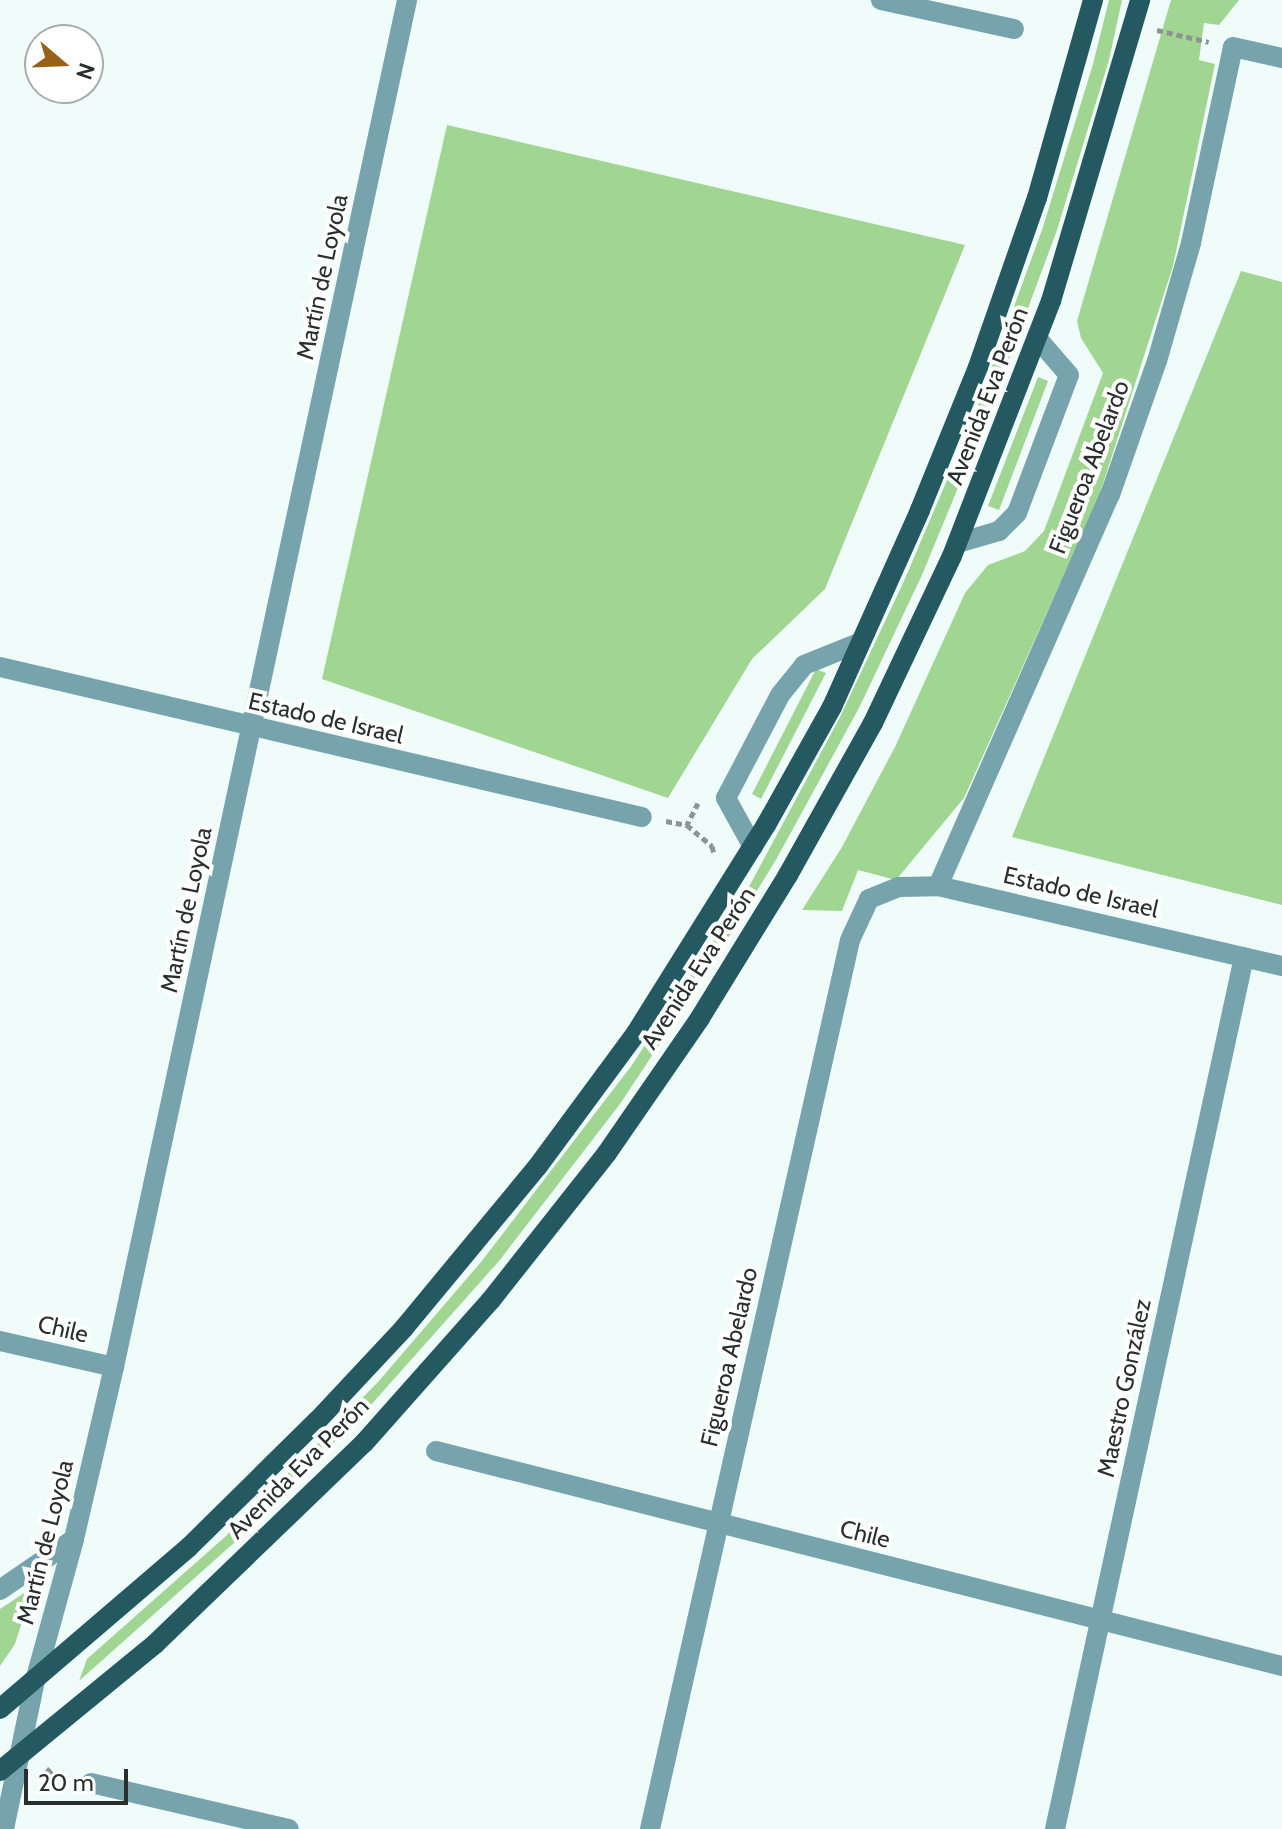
<!DOCTYPE html>
<meta charset="utf-8">
<style>
body{margin:0}
#map{position:relative;width:1282px;height:1829px;overflow:hidden;background:#effcfa;font-family:Cabin,sans-serif}
div>[style]{position:absolute}
.green>*{inset:0;background:#a1d692}
.path>*{height:5px;margin-top:-2.5px;transform-origin:0;background:repeating-linear-gradient(90deg,#8c9593 0 6px,transparent 0 10px)}
.service>*{height:20px;margin:-10px;padding:0 10px;transform-origin:10px;border-radius:10px;background:#77a4ac}
.minor>*{height:20px;margin:-10px;padding:0 10px;transform-origin:10px;border-radius:10px;background:#77a4ac}
.tertiary>*{height:20px;margin:-10px;padding:0 10px;transform-origin:10px;border-radius:10px;background:#77a4ac}
.primary>*{height:20px;margin:-10px;padding:0 10px;transform-origin:10px;border-radius:10px;background:#245961}
span{translate:-50% -50%;white-space:nowrap;text-align:center;line-height:1.15;-webkit-text-stroke:8px #fff;paint-order:stroke}
.street-label{font-size:24px;color:#2a2f2e}
.north{position:absolute;left:24px;top:24px;width:80px;height:80px;box-sizing:border-box;background:#fff;border:2px solid #aaacab;border-radius:50%;rotate:109deg;font-size:22px;font-weight:700;line-height:32px;text-align:center;color:#2a2f2e}
.north::after{content:'';display:block;margin:auto;width:28px;height:36px;background:#976218;clip-path:polygon(50% 0,100% 100%,50% 72%,0 100%)}
.scale{position:absolute;left:24px;top:1769px;width:104px;height:36px;box-sizing:border-box;border:4px solid #2a2f2e;border-top:0;padding-left:10px;font-size:24px;line-height:28px;white-space:nowrap;color:#2a2f2e;-webkit-text-stroke:6px #fff;paint-order:stroke}
</style>
<div id="map">
<div class="green">
<div style="clip-path:polygon(1109px 0,1122px 0,1109px 60px,1057px 230px,991px 408px,922px 575px,859px 708px,777px 858px,706px 974px,620px 1104px,499px 1261px,370px 1406px,235px 1542px,79px 1681px,87px 1659px,226px 1536px,378px 1382px,481px 1262px,632px 1065px,751px 883px,839px 719px,904px 581px,973px 419px,1043px 227px,1093px 64px)"></div>
<div style="clip-path:polygon(1171px 0,1239px 0,1219px 25px,1204px 23px,1199px 60px,1215px 64px,1173px 266px,1099px 496px,964px 798px,896px 880px,858px 870px,842px 911px,802px 910px,842px 847px,895px 747px,965px 593px,988px 565px,1025px 551px,1044px 531px,1103px 373px,1081px 338px,1077px 321px)"></div>
<div style="clip-path:polygon(447px 125px,965px 245px,825px 589px,752px 659px,668px 798px,322px 679px)"></div>
<div style="clip-path:polygon(1241px 271px,1282px 282px,1282px 905px,1012px 837px)"></div>
<div style="clip-path:polygon(1038px 377px,1048px 381px,999px 510px,988px 506px)"></div>
<div style="clip-path:polygon(816px 669px,826px 673px,761px 799px,752px 794px)"></div>
<div style="clip-path:polygon(33px 1587px,15px 1644px,0 1666px,0 1609px)"></div>
</div>
<div class="path">
<div style="left:1157px;top:30px;width:53px;rotate:13deg"></div>
<div style="left:698px;top:803px;width:25px;rotate:117deg"></div>
<div style="left:687px;top:825px;width:33px;rotate:40deg"></div>
<div style="left:712px;top:846px;width:8px;rotate:76deg"></div>
<div style="left:666px;top:821px;width:21px;rotate:11deg"></div>
<div style="left:50px;top:1768px;width:5px;rotate:127deg"></div>
<div style="left:47px;top:1772px;width:20px;rotate:15deg"></div>
</div>
<div class="service">
<div style="left:958px;top:543px;width:43px;rotate:-16.3deg"></div>
<div style="left:999px;top:531px;width:25px;rotate:-45deg"></div>
<div style="left:1017px;top:513px;width:147px;rotate:-69.4deg"></div>
<div style="left:1069px;top:375px;width:49px;rotate:-130.9deg"></div>
<div style="left:753px;top:847px;width:56px;rotate:-118.9deg"></div>
<div style="left:726px;top:798px;width:116px;rotate:-62.3deg"></div>
<div style="left:780px;top:695px;width:38px;rotate:-51deg"></div>
<div style="left:804px;top:665px;width:61px;rotate:-22deg"></div>
</div>
<div class="minor">
<div style="left:881px;top:0;width:136px;rotate:12.3deg"></div>
<div style="left:0;top:667px;width:659px;rotate:13.15deg"></div>
<div style="left:938px;top:886px;width:427px;rotate:-66.3deg"></div>
<div style="left:1110px;top:495px;width:142px;rotate:-70.7deg"></div>
<div style="left:1157px;top:361px;width:123px;rotate:-73.9deg"></div>
<div style="left:1191px;top:243px;width:200px;rotate:-77.9deg"></div>
<div style="left:1233px;top:47px;width:50px;rotate:12.7deg"></div>
<div style="left:0;top:1341px;width:117px;rotate:12.8deg"></div>
<div style="left:436px;top:1451px;width:873px;rotate:14.26deg"></div>
<div style="left:0;top:1590px;width:90px;rotate:-34.6deg"></div>
<div style="left:91px;top:1783px;width:203px;rotate:13.1deg"></div>
<div style="left:650px;top:1829px;width:911px;rotate:-77.32deg"></div>
<div style="left:850px;top:940px;width:45px;rotate:-65.1deg"></div>
<div style="left:869px;top:899px;width:32px;rotate:-22deg"></div>
<div style="left:899px;top:887px;width:39px;rotate:-1deg"></div>
<div style="left:938px;top:886px;width:353px;rotate:13.1deg"></div>
<div style="left:1055px;top:1829px;width:892px;rotate:-77.77deg"></div>
</div>
<div class="tertiary">
<div style="left:4px;top:1829px;width:151px;rotate:-78.2deg"></div>
<div style="left:35px;top:1681px;width:147px;rotate:-74.6deg"></div>
<div style="left:74px;top:1539px;width:177px;rotate:-76.9deg"></div>
<div style="left:114px;top:1367px;width:1398px;rotate:-77.9deg"></div>
</div>
<div class="primary">
<div style="left:0;top:1709px;width:248px;rotate:-40.6deg"></div>
<div style="left:188px;top:1548px;width:182px;rotate:-44.6deg"></div>
<div style="left:318px;top:1420px;width:126px;rotate:-46.9deg"></div>
<div style="left:404px;top:1328px;width:210px;rotate:-50.4deg"></div>
<div style="left:538px;top:1166px;width:165px;rotate:-53.6deg"></div>
<div style="left:636px;top:1033px;width:245px;rotate:-58deg"></div>
<div style="left:766px;top:825px;width:135px;rotate:-60.8deg"></div>
<div style="left:832px;top:707px;width:216px;rotate:-65.9deg"></div>
<div style="left:920px;top:510px;width:154px;rotate:-67.9deg"></div>
<div style="left:978px;top:367px;width:179px;rotate:-70.8deg"></div>
<div style="left:1037px;top:198px;width:206px;rotate:-74.2deg"></div>
<div style="left:0;top:1771px;width:200px;rotate:-39.3deg"></div>
<div style="left:155px;top:1644px;width:290px;rotate:-43.9deg"></div>
<div style="left:364px;top:1443px;width:191px;rotate:-48.4deg"></div>
<div style="left:491px;top:1300px;width:187px;rotate:-51.7deg"></div>
<div style="left:607px;top:1153px;width:164px;rotate:-55.4deg"></div>
<div style="left:700px;top:1018px;width:168px;rotate:-58.4deg"></div>
<div style="left:788px;top:875px;width:174px;rotate:-60.8deg"></div>
<div style="left:873px;top:723px;width:185px;rotate:-64.7deg"></div>
<div style="left:952px;top:556px;width:274px;rotate:-68.8deg"></div>
<div style="left:1051px;top:301px;width:314px;rotate:-73.5deg"></div>
</div>
<div class="street-label">
<span style="left:322px;top:277px;rotate:-78deg">Martín de Loyola</span>
<span style="left:987px;top:396px;rotate:-69deg">Avenida Eva Perón</span>
<span style="left:1089px;top:467px;rotate:-69deg">Figueroa Abelardo</span>
<span style="left:326px;top:718px;rotate:13deg">Estado de Israel</span>
<span style="left:1081px;top:892px;rotate:13deg">Estado de Israel</span>
<span style="left:186px;top:910px;rotate:-78deg">Martín de Loyola</span>
<span style="left:698px;top:968px;rotate:-57deg">Avenida Eva Perón</span>
<span style="left:63px;top:1329px;rotate:13deg">Chile</span>
<span style="left:729px;top:1357px;rotate:-77deg">Figueroa Abelardo</span>
<span style="left:1124px;top:1388px;rotate:-78deg">Maestro González</span>
<span style="left:298px;top:1468px;rotate:-45deg">Avenida Eva Perón</span>
<span style="left:865px;top:1534px;rotate:14deg">Chile</span>
<span style="left:45px;top:1542px;rotate:-76deg">Martín de Loyola</span>
</div>
<div class="north">N</div>
<div class="scale">20 m</div>
</div>
